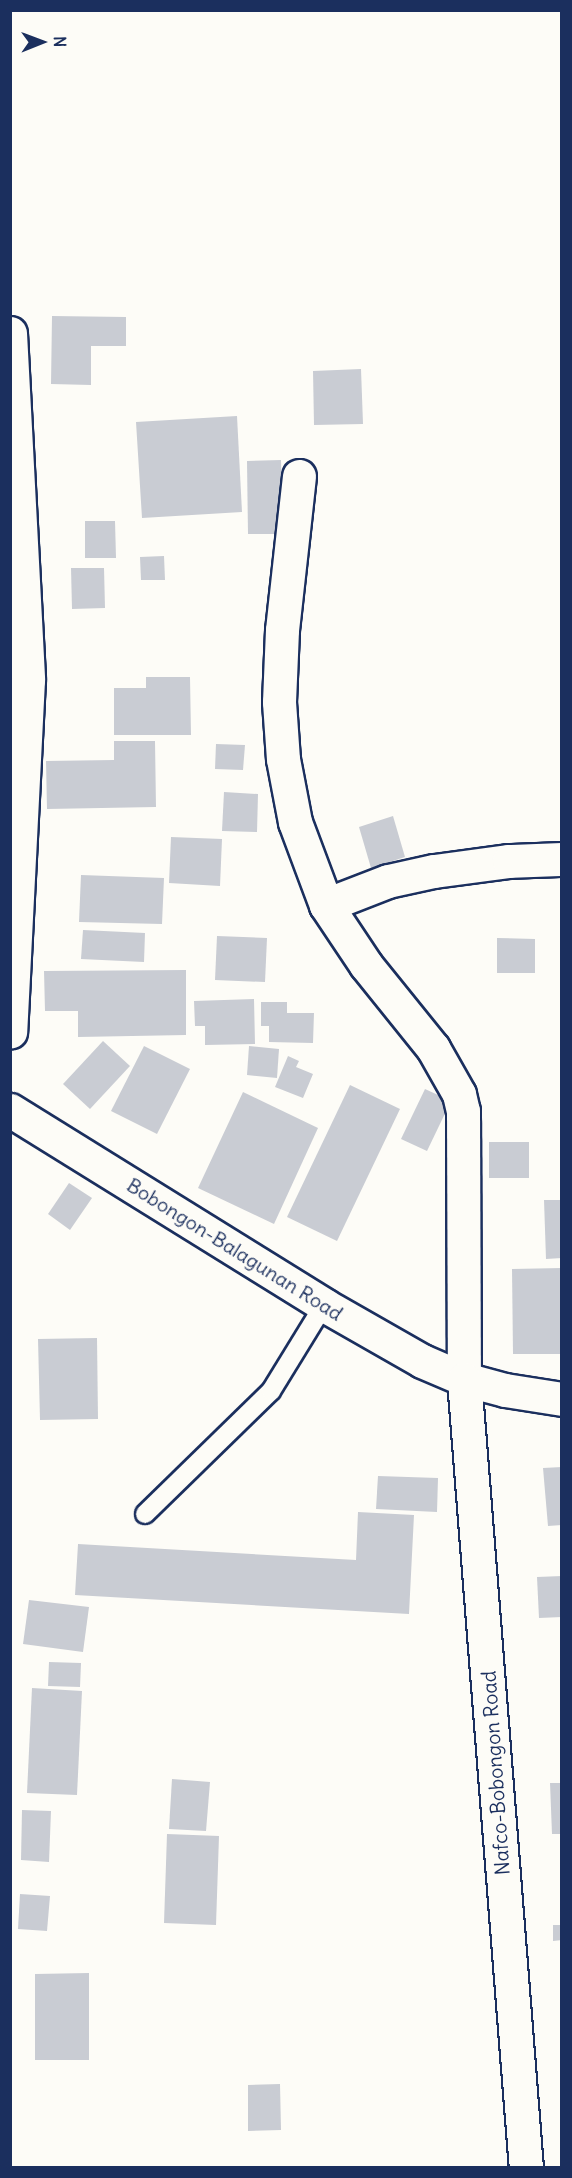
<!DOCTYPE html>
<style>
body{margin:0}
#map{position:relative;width:572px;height:2178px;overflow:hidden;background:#fdfcf7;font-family:Delius,sans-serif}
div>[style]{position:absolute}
.building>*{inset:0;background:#c9ccd3}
.roads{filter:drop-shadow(2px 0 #1b2f5e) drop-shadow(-2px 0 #1b2f5e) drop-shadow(0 2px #1b2f5e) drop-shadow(0 -2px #1b2f5e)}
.lane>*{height:18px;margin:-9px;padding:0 9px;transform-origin:9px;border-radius:9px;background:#fdfcf7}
.street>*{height:33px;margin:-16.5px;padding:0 16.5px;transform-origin:16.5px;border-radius:16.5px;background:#fdfcf7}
.secondary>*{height:33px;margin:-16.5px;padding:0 16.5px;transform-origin:16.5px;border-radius:16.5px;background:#fdfcf7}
span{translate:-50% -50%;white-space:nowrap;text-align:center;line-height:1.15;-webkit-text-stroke:4.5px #fdfcf7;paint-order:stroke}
.street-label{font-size:20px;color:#1b2f5e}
.frame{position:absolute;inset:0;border:12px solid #1b2f5e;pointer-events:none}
.north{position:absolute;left:12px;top:12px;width:60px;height:60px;-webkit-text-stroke:4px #fdfcf7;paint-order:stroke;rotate:89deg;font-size:16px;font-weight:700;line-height:24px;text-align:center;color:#1b2f5e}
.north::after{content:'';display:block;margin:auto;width:21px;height:27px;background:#1b2f5e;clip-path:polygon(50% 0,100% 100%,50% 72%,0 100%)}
</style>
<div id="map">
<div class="building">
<div style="clip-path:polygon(52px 316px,126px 317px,126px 346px,91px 346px,91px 385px,51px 384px)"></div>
<div style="clip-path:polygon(361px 369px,363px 424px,314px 425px,313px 371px)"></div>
<div style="clip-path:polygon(237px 416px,242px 512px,142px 518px,136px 422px)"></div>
<div style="clip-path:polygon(281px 460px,283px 534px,248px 534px,247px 461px)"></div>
<div style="clip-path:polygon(85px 521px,115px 521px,116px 558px,85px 558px)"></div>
<div style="clip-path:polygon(164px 556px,165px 580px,141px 580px,140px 557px)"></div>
<div style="clip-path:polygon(71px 568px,104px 568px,105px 608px,72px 609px)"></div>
<div style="clip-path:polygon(146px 677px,190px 677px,191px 735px,114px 735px,114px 688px,146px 688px)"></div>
<div style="clip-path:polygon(114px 741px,155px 741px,156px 807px,47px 809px,46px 761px,114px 760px)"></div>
<div style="clip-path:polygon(216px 744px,245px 745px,243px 770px,215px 769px)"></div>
<div style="clip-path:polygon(224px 792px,258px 794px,257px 832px,222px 831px)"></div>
<div style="clip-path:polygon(393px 816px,405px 857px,371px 868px,359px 827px)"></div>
<div style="clip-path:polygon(171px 837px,222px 839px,220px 886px,169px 883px)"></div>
<div style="clip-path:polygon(81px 875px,164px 878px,162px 924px,79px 922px)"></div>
<div style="clip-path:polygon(83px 930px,145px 933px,144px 962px,81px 959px)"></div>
<div style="clip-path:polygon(217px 936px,267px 938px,265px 982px,215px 980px)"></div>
<div style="clip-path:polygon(497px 938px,535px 939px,535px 973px,497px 973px)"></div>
<div style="clip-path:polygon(186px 970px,186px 1035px,78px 1037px,78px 1011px,45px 1011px,44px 971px)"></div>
<div style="clip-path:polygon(254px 999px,255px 1044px,205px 1045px,205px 1026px,195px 1026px,194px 1001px)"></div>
<div style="clip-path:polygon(261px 1002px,287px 1002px,287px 1013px,314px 1013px,313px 1043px,269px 1042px,269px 1026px,261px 1026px)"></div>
<div style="clip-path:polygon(103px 1041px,130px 1066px,90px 1109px,63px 1084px)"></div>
<div style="clip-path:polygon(144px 1046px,190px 1069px,157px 1134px,111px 1111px)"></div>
<div style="clip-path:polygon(249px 1046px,279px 1049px,277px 1078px,247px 1075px)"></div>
<div style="clip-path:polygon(288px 1056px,299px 1061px,296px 1067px,313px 1074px,303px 1098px,275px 1087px)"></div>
<div style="clip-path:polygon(350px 1085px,400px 1109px,337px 1241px,287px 1217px)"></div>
<div style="clip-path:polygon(425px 1089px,451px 1101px,427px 1151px,401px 1139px)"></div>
<div style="clip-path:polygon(243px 1092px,318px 1128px,274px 1224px,198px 1188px)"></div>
<div style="clip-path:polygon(489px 1142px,529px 1142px,529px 1178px,489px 1178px)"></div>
<div style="clip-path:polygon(69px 1183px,92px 1198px,70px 1230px,48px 1214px)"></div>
<div style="clip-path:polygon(544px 1200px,562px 1200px,562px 1258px,546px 1259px)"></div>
<div style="clip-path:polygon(562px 1268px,562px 1354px,513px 1354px,512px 1269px)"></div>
<div style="clip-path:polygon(97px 1338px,98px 1419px,40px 1420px,38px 1339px)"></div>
<div style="clip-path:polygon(562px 1467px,562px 1525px,548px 1526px,543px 1468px)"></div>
<div style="clip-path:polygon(378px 1476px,438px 1478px,437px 1512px,376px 1509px)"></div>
<div style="clip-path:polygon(358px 1512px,414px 1515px,409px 1614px,75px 1595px,78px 1544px,356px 1560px)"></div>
<div style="clip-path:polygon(562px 1576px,562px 1617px,539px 1618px,537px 1577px)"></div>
<div style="clip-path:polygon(29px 1600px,89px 1607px,83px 1652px,23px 1644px)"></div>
<div style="clip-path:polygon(49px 1662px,81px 1663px,80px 1687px,48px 1686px)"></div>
<div style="clip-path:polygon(32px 1688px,82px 1691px,77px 1795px,27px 1793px)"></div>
<div style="clip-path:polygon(172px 1779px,210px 1782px,206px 1831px,169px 1829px)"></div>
<div style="clip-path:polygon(550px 1783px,562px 1783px,562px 1834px,552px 1834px)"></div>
<div style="clip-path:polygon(22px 1810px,51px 1811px,49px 1862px,21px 1860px)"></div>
<div style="clip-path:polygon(167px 1834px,219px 1836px,216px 1925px,164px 1923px)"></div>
<div style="clip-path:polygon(20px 1894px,50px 1896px,47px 1931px,18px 1929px)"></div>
<div style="clip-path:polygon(553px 1925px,562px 1925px,562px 1940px,553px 1941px)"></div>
<div style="clip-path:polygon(89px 1973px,89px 2060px,35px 2060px,35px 1974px)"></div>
<div style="clip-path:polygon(280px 2084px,281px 2130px,248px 2131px,248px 2085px)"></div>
</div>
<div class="roads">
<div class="lane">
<div style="left:145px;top:1514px;width:176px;rotate:-44.3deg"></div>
<div style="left:271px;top:1391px;width:101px;rotate:-58.4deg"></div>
</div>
<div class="street">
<div style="left:10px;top:333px;width:347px;rotate:87deg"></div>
<div style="left:28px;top:680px;width:352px;rotate:92.9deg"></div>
<div style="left:299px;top:476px;width:155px;rotate:96.3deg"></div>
<div style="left:282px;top:630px;width:72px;rotate:92.4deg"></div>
<div style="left:279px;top:702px;width:57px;rotate:86deg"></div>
<div style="left:283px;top:759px;width:64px;rotate:79.2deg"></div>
<div style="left:295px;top:822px;width:89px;rotate:69.5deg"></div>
<div style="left:326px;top:905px;width:72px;rotate:56.3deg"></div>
<div style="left:366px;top:965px;width:107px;rotate:51.1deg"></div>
<div style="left:433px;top:1048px;width:53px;rotate:60.5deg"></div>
<div style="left:459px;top:1094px;width:17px;rotate:77deg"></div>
<div style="left:463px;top:1111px;width:268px;rotate:89.8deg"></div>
<div style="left:326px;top:905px;width:66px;rotate:-21.2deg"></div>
<div style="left:388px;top:881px;width:47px;rotate:-12.3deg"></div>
<div style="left:434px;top:871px;width:76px;rotate:-7.6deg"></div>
<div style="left:509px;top:861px;width:53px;rotate:-2.2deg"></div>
</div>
<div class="secondary">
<div style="left:10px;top:1110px;width:370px;rotate:31.8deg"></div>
<div style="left:324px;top:1305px;width:113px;rotate:29.7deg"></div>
<div style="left:422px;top:1361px;width:46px;rotate:23.2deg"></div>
<div style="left:464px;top:1379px;width:42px;rotate:15deg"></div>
<div style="left:505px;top:1390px;width:58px;rotate:9deg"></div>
<div style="left:464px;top:1379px;width:791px;rotate:85.51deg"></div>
</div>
</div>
<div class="street-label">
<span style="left:235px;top:1249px;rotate:32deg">Bobongon-Balagunan Road</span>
<span style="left:495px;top:1773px;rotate:-94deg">Nafco-Bobongon Road</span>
</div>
<div class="frame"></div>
<div class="north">N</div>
</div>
